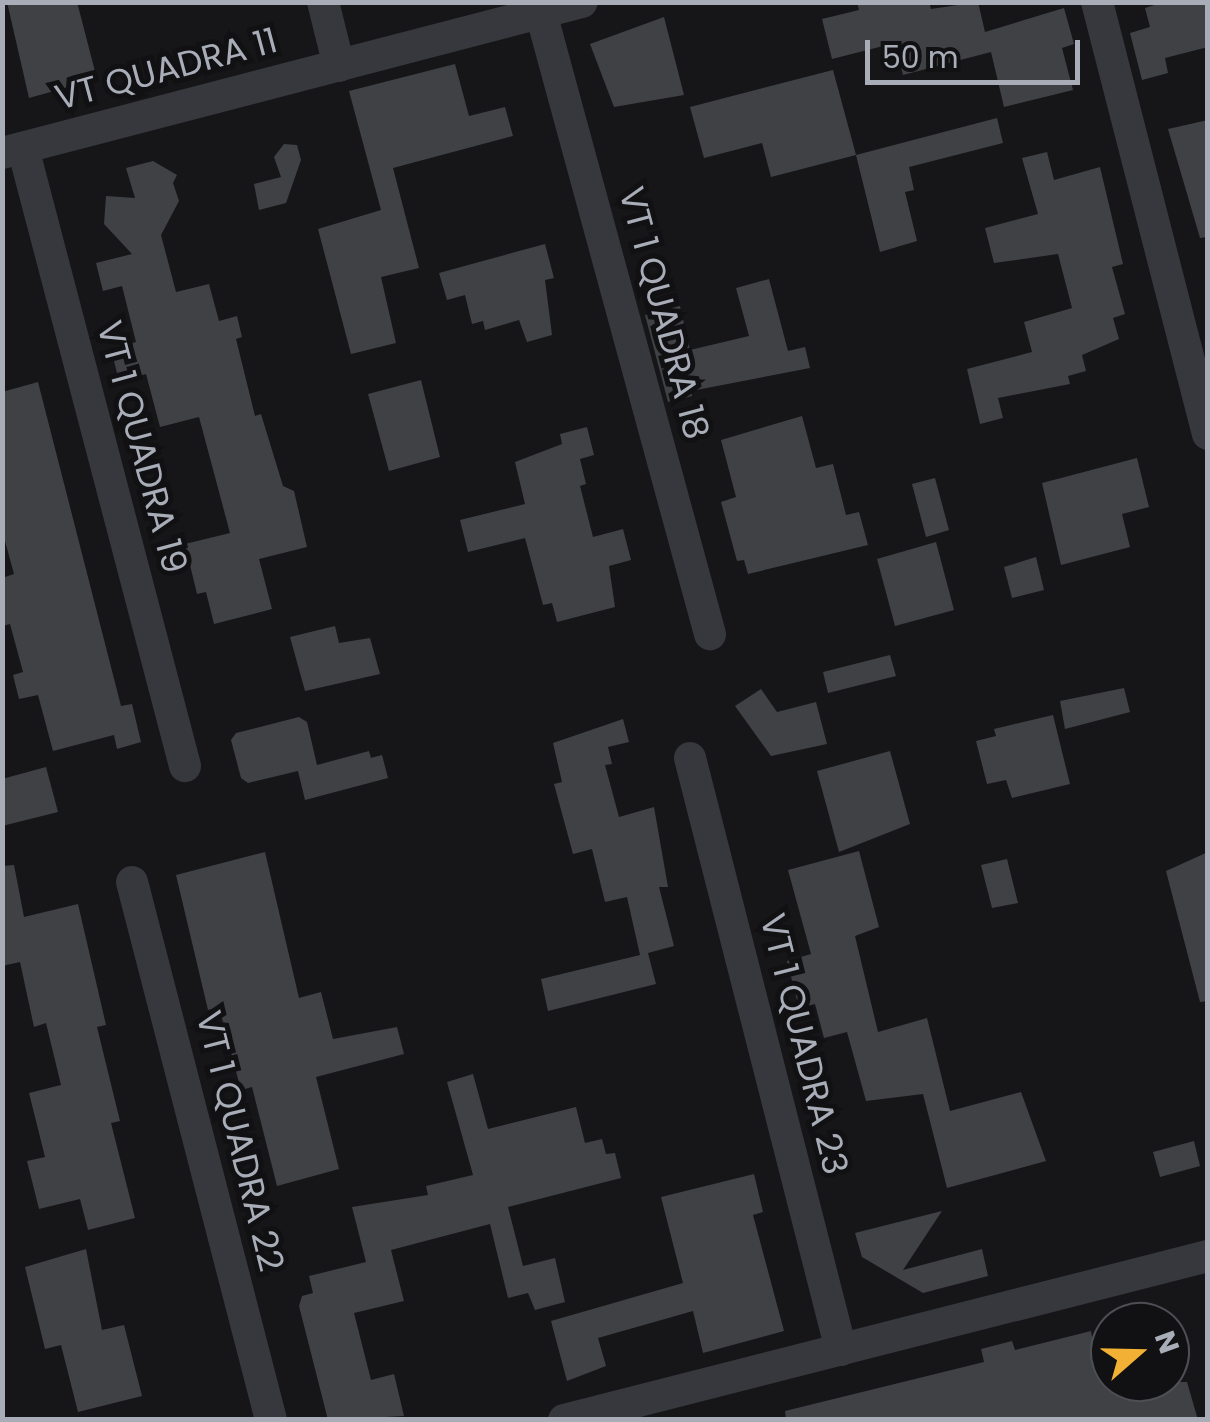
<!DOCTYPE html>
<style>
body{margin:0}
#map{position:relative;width:1210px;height:1422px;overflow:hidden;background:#161618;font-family:Poppins,sans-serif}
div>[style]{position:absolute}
.building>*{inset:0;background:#404145}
.street>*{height:32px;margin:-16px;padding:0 16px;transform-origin:16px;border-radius:16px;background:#37383d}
span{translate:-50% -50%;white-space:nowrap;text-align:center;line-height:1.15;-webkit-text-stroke:10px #111113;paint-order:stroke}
.street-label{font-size:35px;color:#a8adb8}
.frame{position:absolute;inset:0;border:5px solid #a8adb8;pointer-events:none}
.north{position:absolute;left:1090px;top:1302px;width:100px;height:100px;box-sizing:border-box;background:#111113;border:2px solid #4d4f55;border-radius:50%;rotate:70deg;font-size:28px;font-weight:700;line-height:40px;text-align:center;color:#a8adb8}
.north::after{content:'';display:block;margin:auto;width:35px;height:45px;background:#f2b134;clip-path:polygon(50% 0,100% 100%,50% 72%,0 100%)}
.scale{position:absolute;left:865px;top:40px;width:215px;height:45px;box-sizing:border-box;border:5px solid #a8adb8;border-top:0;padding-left:12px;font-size:30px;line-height:35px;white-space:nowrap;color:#a8adb8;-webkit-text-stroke:8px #111113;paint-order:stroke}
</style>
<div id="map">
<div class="building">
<div style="clip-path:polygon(7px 2px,77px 2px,97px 79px,29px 98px)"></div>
<div style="clip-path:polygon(857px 2px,929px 2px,931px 9px,978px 2px,985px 32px,1064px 8px,1074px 44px,1062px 48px,1073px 90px,1004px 107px,991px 52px,903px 75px,895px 43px,832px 59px,822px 19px,859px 10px)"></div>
<div style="clip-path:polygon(1164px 2px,1208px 2px,1208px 47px,1165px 58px,1168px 73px,1142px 80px,1130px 33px,1150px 27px,1145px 8px)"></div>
<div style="clip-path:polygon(664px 17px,684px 95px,614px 107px,590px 44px)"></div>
<div style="clip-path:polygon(455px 64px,469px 116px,505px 107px,513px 136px,393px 168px,419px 268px,381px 277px,396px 343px,351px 354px,318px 229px,381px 210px,349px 91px)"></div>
<div style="clip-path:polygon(833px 70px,856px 155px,997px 118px,1003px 143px,909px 167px,914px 190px,905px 192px,917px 241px,880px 252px,856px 155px,771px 177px,762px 143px,704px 158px,690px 107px)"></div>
<div style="clip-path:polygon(1208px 120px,1208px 237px,1200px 238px,1168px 129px)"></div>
<div style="clip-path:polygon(284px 144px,297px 145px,301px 160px,286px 203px,259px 210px,254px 184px,281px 177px,274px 157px)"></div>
<div style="clip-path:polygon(1047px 152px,1054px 180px,1100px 167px,1123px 264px,1112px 267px,1125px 314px,1113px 318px,1119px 339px,1082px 355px,1086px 371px,1068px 376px,1070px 384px,998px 398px,1003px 418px,980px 424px,967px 369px,1032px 352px,1024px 322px,1072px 308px,1058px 254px,994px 263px,985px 228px,1038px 214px,1022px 158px)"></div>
<div style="clip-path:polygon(153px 161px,177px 175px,173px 183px,179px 201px,161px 235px,176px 292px,209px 284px,219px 321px,237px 316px,242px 337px,236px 339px,255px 416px,261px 414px,283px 486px,294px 491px,307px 547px,259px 559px,272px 609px,214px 624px,206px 592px,197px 594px,185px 544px,230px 533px,199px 417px,160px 427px,146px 374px,119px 381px,111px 349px,136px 342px,122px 286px,103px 291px,96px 263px,132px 254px,104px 224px,106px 196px,135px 198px,126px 168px)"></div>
<div style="clip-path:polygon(545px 244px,554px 278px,545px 280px,552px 335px,527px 342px,519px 320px,485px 330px,483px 321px,472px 324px,465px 295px,447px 300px,439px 273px)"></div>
<div style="clip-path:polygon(769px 279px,788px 351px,805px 347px,810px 368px,691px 391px,692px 396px,668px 402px,645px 315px,680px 306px,690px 350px,749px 336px,736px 288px)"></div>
<div style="clip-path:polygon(421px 380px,440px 457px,389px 471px,368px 394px)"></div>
<div style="clip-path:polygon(38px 382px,121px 706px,132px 704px,141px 742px,117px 749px,114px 735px,53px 751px,38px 695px,19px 699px,13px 675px,23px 672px,10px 624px,2px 626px,2px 578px,14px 574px,2px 530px,2px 392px)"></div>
<div style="clip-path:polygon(802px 416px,816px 468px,833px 464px,846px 515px,859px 512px,868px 545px,748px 574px,744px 560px,737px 561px,721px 502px,736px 497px,721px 440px)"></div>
<div style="clip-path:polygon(587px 427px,594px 455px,580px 459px,586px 484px,580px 486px,593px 537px,623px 529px,631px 560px,609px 566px,615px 607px,557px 622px,552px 603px,543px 605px,525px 538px,468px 552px,460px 520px,525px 504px,515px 462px,562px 444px,560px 434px)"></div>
<div style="clip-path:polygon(1137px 458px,1149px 507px,1122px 514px,1130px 547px,1061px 565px,1042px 483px)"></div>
<div style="clip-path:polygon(935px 478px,949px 530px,926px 537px,912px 484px)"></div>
<div style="clip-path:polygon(936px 542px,954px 610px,895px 626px,877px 559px)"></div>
<div style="clip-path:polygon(1036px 557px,1044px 590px,1012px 598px,1004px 567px)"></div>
<div style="clip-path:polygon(335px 626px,339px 643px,370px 638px,380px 674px,305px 691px,290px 637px)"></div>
<div style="clip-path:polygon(890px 655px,896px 676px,828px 693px,823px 672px)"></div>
<div style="clip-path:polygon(1124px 688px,1130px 712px,1065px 729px,1060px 701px)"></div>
<div style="clip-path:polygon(761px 689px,777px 712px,816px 702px,827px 744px,771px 756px,735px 706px)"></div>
<div style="clip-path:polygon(1053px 715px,1070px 784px,1012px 798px,1006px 780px,987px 784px,976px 741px,996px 736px,994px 729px)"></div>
<div style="clip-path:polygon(299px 717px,307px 722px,317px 765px,369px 751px,371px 758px,382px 755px,388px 778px,305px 800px,298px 771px,248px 783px,241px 778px,231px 740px,236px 733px)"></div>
<div style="clip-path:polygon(623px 719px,629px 742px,608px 747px,612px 764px,605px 765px,619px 817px,654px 807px,668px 887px,659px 887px,674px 946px,648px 953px,656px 984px,548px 1011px,541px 979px,640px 955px,627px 897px,605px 902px,592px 849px,573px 854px,554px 784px,562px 782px,553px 743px)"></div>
<div style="clip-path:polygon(890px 751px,910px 824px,839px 852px,817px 771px)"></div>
<div style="clip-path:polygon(46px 767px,58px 812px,2px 826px,2px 779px)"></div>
<div style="clip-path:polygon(859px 851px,879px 927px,855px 936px,878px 1032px,927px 1018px,950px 1111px,1021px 1092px,1046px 1161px,947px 1188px,923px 1094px,866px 1101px,847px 1032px,824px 1038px,815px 1004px,799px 1008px,787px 961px,811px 954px,788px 870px)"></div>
<div style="clip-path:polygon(265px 852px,299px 998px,321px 992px,333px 1039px,397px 1027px,404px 1054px,316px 1077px,339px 1169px,277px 1186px,252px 1087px,241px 1090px,219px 1007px,208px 1010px,176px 875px)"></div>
<div style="clip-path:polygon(1208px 852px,1208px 1001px,1200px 1002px,1166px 871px)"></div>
<div style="clip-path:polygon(1007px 859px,1018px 903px,992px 908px,981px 865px)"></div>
<div style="clip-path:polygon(14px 865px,24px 917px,78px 904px,106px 1025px,97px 1027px,120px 1121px,111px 1123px,135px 1218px,88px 1230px,80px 1199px,39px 1209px,27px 1161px,45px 1157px,29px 1093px,61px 1085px,46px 1023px,34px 1027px,20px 962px,2px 966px,2px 866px)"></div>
<div style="clip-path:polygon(473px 1074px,488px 1129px,576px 1107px,585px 1143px,602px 1139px,606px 1154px,615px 1153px,621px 1178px,508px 1207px,523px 1266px,555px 1258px,565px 1302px,535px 1310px,528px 1293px,508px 1298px,490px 1224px,391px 1250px,404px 1301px,354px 1313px,371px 1380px,394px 1374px,404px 1416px,328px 1420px,299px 1306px,302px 1296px,313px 1293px,309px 1276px,366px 1262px,352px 1207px,428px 1195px,426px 1186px,473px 1175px,447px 1082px)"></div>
<div style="clip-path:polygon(1194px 1141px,1200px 1166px,1160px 1177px,1153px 1152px)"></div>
<div style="clip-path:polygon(754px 1174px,763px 1212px,753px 1215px,784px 1331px,703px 1353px,693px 1311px,598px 1338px,606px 1366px,567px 1381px,551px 1321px,683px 1283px,661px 1197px)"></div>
<div style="clip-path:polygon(942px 1211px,903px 1270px,982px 1249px,988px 1276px,923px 1293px,862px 1257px,855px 1233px)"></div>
<div style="clip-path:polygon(86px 1249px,102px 1330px,124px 1325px,142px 1396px,78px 1412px,61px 1345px,45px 1349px,25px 1267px)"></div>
<div style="clip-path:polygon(1091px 1331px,1094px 1348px,1110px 1343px,1110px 1382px,1187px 1382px,1198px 1420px,786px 1420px,785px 1411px,984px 1362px,981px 1349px,1012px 1341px,1015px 1350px)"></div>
</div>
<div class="street">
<div style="left:323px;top:2px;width:66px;rotate:76deg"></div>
<div style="left:1097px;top:2px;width:446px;rotate:75.6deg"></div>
<div style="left:541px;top:13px;width:644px;rotate:74.78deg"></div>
<div style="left:23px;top:148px;width:639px;rotate:75.31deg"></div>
<div style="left:2px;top:153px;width:599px;rotate:-14.59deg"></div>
<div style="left:690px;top:758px;width:611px;rotate:75.69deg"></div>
<div style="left:132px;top:882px;width:556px;rotate:75.51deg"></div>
<div style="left:564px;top:1420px;width:665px;rotate:-14.29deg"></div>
</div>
<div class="street-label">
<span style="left:166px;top:69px;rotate:-15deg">VT QUADRA 11</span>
<span style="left:664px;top:313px;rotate:75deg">VT 1 QUADRA 18</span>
<span style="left:142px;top:447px;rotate:75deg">VT 1 QUADRA 19</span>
<span style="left:804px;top:1044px;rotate:76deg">VT 1 QUADRA 23</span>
<span style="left:240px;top:1141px;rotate:76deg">VT 1 QUADRA 22</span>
</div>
<div class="frame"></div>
<div class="north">N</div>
<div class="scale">50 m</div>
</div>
